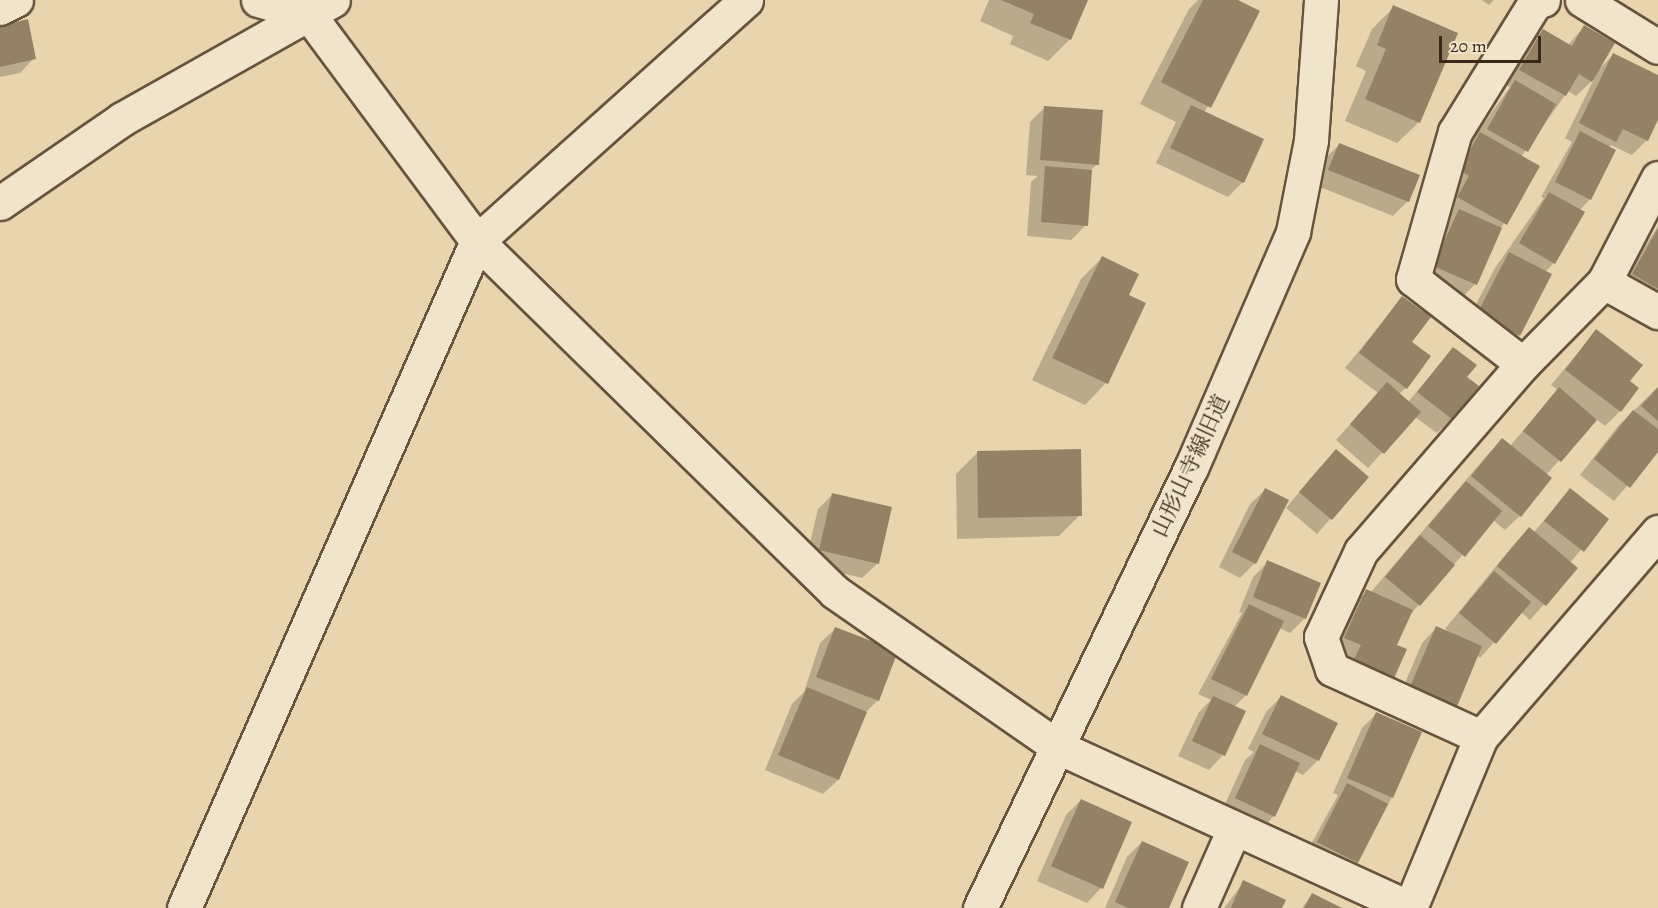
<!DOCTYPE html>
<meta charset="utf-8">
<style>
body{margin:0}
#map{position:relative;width:1658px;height:908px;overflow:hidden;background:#e8d5ad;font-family:Alegreya,"Noto Serif JP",serif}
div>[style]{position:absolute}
.shadow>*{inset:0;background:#0003}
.building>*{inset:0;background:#948265}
.roads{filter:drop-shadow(2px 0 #66543d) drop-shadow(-2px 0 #66543d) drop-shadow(0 2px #66543d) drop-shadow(0 -2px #66543d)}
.minor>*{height:33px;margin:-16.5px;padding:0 16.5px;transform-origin:16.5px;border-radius:16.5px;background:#f0e4ca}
span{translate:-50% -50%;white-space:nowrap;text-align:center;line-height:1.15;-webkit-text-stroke:5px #f0e4ca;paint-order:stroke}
.street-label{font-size:22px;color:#3a2918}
.scale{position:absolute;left:1439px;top:36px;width:102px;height:27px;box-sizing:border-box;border:3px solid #3a2918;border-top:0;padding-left:8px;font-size:18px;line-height:21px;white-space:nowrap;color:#3a2918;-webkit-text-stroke:4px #f0e4ca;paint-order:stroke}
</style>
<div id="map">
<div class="shadow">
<div style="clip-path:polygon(989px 0,1087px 0,1070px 39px,1048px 61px,1010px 44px,1013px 36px,980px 21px)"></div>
<div style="clip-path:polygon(1198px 0,1235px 0,1258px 12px,1204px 113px,1243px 182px,1228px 197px,1156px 163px,1176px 122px,1140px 104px,1189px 9px)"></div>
<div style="clip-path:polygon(1482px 0,1494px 0,1489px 5px)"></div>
<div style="clip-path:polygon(1394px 7px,1419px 122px,1397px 143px,1345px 121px,1366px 71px,1356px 66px,1372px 29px)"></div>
<div style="clip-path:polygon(0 27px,34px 58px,20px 73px,0 77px)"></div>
<div style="clip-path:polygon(1584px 27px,1599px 69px,1613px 55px,1658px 77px,1658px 116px,1647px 140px,1632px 155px,1611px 145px,1608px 148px,1590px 199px,1579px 211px,1554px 263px,1545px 272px,1550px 275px,1518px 335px,1504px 350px,1463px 329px,1495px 268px,1544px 198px,1541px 197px,1572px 142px,1565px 138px,1594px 79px,1576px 96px,1568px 91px,1521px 157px,1538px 167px,1499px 231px,1475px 284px,1461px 299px,1420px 281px,1444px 225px,1452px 217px,1444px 212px,1456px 191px,1445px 185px,1466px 148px,1510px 87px,1506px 85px,1528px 45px,1543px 30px,1568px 45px)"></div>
<div style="clip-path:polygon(1045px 107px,1097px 164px,1090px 171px,1086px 225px,1071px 240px,1027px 236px,1031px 182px,1038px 176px,1026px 175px,1030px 122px)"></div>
<div style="clip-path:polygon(1339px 145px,1408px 201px,1393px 216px,1315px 185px,1324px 159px)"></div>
<div style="clip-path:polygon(1658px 226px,1658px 312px,1618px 289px)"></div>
<div style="clip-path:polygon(1102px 258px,1127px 296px,1144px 304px,1106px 383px,1085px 405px,1032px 380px,1081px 279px)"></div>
<div style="clip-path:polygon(1402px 298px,1410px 343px,1406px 388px,1399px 394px,1408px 402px,1453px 349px,1465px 378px,1452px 419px,1437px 433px,1415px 417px,1368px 468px,1336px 440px,1378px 393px,1345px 368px)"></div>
<div style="clip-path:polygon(1596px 331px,1628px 381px,1620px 411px,1605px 426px,1596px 419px,1546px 475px,1520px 516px,1505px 530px,1493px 520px,1409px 616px,1395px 645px,1391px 683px,1331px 653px,1352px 605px,1367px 591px,1371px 592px,1488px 454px,1502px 440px,1510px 446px,1558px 390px,1551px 385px)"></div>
<div style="clip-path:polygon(1658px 387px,1658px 450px,1614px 501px,1580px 475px,1618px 426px)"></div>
<div style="clip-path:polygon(978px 452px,1080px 515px,1059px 536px,957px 539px,956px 474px)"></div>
<div style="clip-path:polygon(1321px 466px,1367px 477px,1317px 534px,1286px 508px)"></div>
<div style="clip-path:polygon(1265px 490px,1255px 563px,1240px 578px,1219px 567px,1250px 504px)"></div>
<div style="clip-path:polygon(1570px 490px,1607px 519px,1570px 563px,1576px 568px,1530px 620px,1521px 612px,1480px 658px,1477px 655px,1396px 704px,1422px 643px,1436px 628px,1451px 633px,1445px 629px,1514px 544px,1529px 529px,1533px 533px)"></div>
<div style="clip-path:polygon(833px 494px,877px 564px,862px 578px,805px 564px,818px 509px)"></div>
<div style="clip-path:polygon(1268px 562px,1305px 618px,1290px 633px,1279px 628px,1246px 695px,1234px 707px,1223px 755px,1209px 770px,1178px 756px,1199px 712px,1211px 700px,1198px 694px,1242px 613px,1239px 612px,1253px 577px)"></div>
<div style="clip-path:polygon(835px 629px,878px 700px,866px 712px,838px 780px,823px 794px,765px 770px,792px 704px,804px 692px,820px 643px)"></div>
<div style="clip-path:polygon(1281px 697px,1318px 760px,1303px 775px,1295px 771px,1274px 816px,1259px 831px,1221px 813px,1245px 760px,1254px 752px,1248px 749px,1266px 712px)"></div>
<div style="clip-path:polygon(1377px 713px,1392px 797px,1357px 863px,1342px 877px,1304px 857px,1338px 795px,1333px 793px,1362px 728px)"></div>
<div style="clip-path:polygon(1081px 800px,1131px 823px,1101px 888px,1087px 903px,1037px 881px,1066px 815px)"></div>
<div style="clip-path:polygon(1142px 842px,1167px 908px,1105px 908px,1127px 857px)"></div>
<div style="clip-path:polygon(1244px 882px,1281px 908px,1224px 908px)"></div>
<div style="clip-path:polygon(1312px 895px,1339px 908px,1302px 908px)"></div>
</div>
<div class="building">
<div style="clip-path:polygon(1001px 0,1088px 0,1071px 40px,1030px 23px,1034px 14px)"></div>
<div style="clip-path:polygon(1203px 0,1238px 0,1260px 11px,1211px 108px,1161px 82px)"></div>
<div style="clip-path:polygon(1393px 5px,1458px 33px,1420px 123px,1365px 99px,1386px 49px,1377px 45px)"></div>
<div style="clip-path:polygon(28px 19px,36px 59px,0 67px,0 26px)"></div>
<div style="clip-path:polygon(1584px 25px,1615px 43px,1592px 82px,1579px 74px,1566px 96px,1519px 70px,1543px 29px,1572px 46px)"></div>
<div style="clip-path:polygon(1613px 53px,1658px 75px,1658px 120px,1648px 141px,1623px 129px,1616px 142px,1579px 123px)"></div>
<div style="clip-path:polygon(1515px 80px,1556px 104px,1528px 152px,1487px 129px)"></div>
<div style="clip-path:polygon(1191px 105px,1264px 139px,1244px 183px,1170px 148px)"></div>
<div style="clip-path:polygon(1044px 106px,1103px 110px,1099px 165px,1040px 160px)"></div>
<div style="clip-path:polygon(1580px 131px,1616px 150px,1591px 200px,1555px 182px)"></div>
<div style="clip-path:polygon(1480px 132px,1540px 166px,1507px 225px,1457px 197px,1469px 176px,1459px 170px)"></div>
<div style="clip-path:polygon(1339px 143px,1420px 175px,1409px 202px,1328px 170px)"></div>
<div style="clip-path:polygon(1045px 166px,1092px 170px,1088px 226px,1041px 222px)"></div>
<div style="clip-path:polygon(1549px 192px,1585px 212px,1555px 264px,1519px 243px)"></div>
<div style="clip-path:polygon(1459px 209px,1502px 228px,1477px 285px,1433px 266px)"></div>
<div style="clip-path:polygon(1658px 228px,1658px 289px,1632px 274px)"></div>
<div style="clip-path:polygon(1509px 252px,1552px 274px,1520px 336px,1477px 314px)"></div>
<div style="clip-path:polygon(1102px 256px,1139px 274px,1129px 295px,1146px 303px,1108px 384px,1052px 358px)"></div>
<div style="clip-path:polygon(1402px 296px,1431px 317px,1412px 342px,1431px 356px,1407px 389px,1359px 353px)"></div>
<div style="clip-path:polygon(1596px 329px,1643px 365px,1630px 381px,1639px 388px,1621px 412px,1565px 370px)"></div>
<div style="clip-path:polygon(1453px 347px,1477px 365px,1467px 377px,1479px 386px,1453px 420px,1417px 392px)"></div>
<div style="clip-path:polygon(1387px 382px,1421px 412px,1384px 454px,1350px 424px)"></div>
<div style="clip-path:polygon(1559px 387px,1597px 420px,1561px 462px,1523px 431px)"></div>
<div style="clip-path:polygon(1658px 387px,1658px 421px,1641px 406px)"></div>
<div style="clip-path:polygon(1633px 410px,1658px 429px,1658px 452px,1630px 488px,1594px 459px)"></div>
<div style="clip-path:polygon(1502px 438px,1552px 478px,1521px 517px,1471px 476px)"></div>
<div style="clip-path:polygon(1081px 449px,1082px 516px,978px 518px,977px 451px)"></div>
<div style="clip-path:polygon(1336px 449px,1369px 477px,1332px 520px,1299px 492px)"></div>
<div style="clip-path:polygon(1466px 481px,1502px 511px,1465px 557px,1428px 526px)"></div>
<div style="clip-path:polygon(1265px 488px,1289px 500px,1256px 564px,1232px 552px)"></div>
<div style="clip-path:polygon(1570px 488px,1609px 519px,1584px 552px,1544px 521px)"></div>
<div style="clip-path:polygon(832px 493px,892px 507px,879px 564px,819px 550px)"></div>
<div style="clip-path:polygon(1529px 527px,1578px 568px,1546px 606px,1497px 566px)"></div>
<div style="clip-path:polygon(1420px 535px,1455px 565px,1420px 606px,1385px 577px)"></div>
<div style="clip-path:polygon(1267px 560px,1321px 583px,1306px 619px,1253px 597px)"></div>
<div style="clip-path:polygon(1494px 571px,1531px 602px,1496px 644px,1459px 613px)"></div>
<div style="clip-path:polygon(1366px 589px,1413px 610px,1397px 645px,1407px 649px,1392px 683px,1351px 665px,1361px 645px,1344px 638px)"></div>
<div style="clip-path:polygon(1249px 604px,1284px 621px,1247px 696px,1211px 679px)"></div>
<div style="clip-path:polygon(1436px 626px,1482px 646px,1456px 709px,1409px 689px)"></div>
<div style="clip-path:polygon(835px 627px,898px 651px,879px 701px,816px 677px)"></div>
<div style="clip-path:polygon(807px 687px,867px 712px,839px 780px,778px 755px)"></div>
<div style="clip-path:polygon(1281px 695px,1338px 723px,1319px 761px,1262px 734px)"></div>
<div style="clip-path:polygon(1213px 696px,1246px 711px,1225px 756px,1192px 741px)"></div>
<div style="clip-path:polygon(1376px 712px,1422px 732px,1393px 798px,1347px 778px)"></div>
<div style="clip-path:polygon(1260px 744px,1300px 763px,1275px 817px,1235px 798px)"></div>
<div style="clip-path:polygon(1347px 783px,1388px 804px,1358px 863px,1317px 842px)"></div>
<div style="clip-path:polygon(1081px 799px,1132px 822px,1103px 889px,1051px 866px)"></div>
<div style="clip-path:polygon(1142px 841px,1189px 862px,1169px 908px,1128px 908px,1115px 902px)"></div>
<div style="clip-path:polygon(1243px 880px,1286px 900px,1282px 908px,1231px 908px)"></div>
<div style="clip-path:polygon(1312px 893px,1342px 908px,1304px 908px)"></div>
</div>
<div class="roads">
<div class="minor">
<div style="left:258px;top:0;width:52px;rotate:15.6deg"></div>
<div style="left:746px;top:0;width:361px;rotate:138.1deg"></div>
<div style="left:477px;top:241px;width:501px;rotate:44.43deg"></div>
<div style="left:835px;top:592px;width:272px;rotate:34.8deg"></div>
<div style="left:1058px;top:747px;width:386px;rotate:24.6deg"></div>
<div style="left:1582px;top:0;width:89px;rotate:31.7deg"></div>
<div style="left:0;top:8px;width:18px;rotate:-27deg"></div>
<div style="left:0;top:203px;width:148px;rotate:-34.5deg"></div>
<div style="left:122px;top:119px;width:242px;rotate:-29.4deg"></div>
<div style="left:1604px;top:282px;width:62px;rotate:29.1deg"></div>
<div style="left:1523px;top:364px;width:139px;rotate:-142.3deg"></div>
<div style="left:1413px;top:279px;width:153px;rotate:-74.1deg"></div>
<div style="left:1455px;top:132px;width:154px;rotate:-58.3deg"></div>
<div style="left:1536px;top:1px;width:7px;rotate:-8deg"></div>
<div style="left:1481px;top:737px;width:164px;rotate:-155.5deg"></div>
<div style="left:1332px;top:669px;width:34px;rotate:-109deg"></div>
<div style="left:1321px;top:637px;width:95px;rotate:-65.1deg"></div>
<div style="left:1361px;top:551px;width:247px;rotate:-49.1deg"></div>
<div style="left:1523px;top:364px;width:115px;rotate:-45.4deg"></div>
<div style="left:1604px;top:282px;width:117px;rotate:-62.6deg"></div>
<div style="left:184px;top:908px;width:729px;rotate:-66.29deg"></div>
<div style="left:477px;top:241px;width:300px;rotate:-126.6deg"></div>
<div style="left:980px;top:908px;width:488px;rotate:-64.4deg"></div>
<div style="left:1191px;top:468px;width:257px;rotate:-66.6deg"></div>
<div style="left:1293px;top:232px;width:94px;rotate:-78.9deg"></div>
<div style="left:1311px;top:140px;width:140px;rotate:-85.9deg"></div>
<div style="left:1199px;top:908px;width:86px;rotate:-66.1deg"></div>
<div style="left:1410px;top:908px;width:185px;rotate:-67.5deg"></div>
<div style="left:1481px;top:737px;width:271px;rotate:-49.2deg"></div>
</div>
</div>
<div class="street-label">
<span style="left:1191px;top:466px;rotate:-65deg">山形山寺線旧道</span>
</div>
<div class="scale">20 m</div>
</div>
